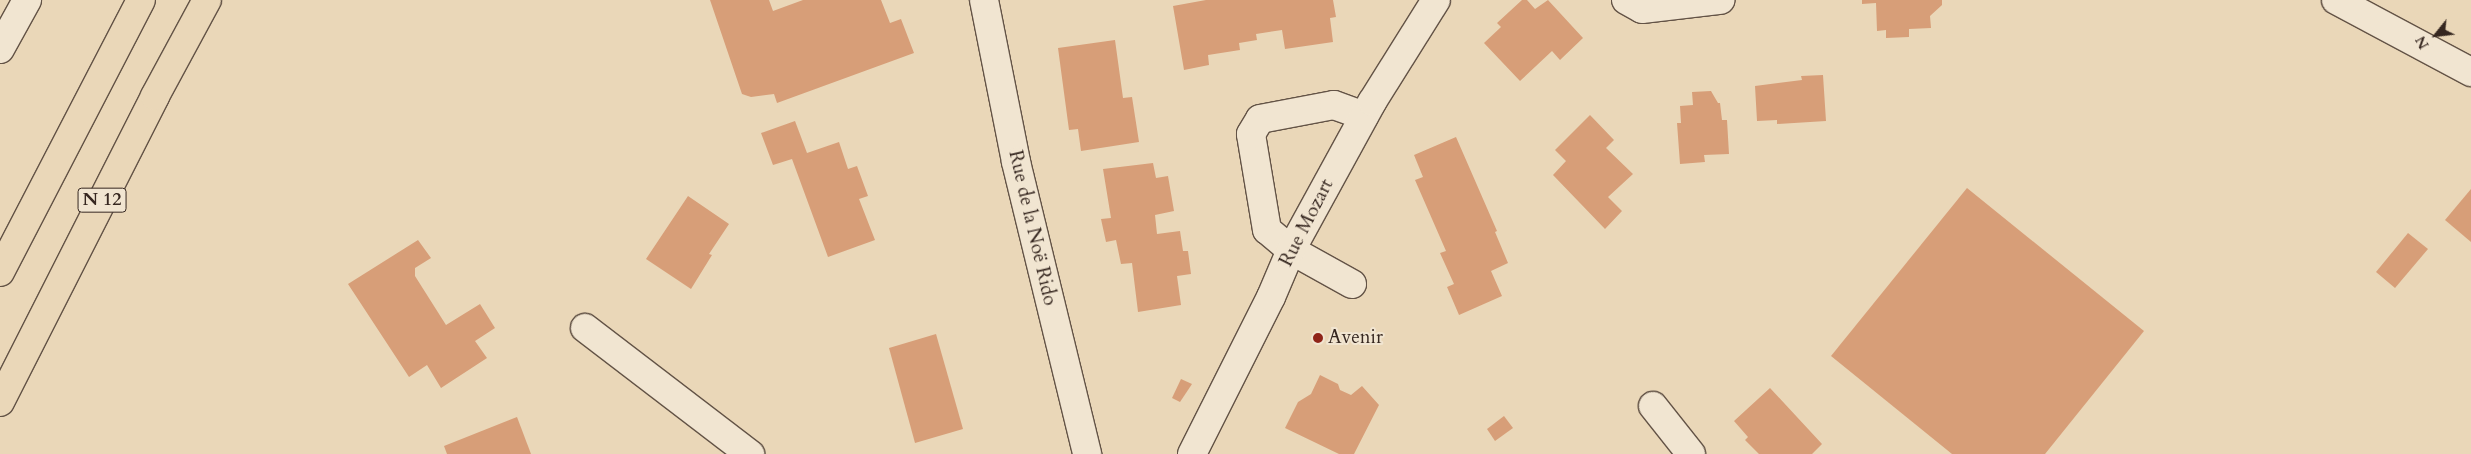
<!DOCTYPE html>
<meta charset="utf-8">
<style>
body{margin:0}
#map{position:relative;width:2471px;height:454px;overflow:hidden;background:#ead7b8;font-family:Cardo,serif}
div>[style]{position:absolute}
.building>*{inset:0;background:#d79e78}
.roads{filter:drop-shadow(1px 0 #635346) drop-shadow(-1px 0 #635346) drop-shadow(0 1px #635346) drop-shadow(0 -1px #635346)}
.minor>*{height:28px;margin:-14px;padding:0 14px;transform-origin:14px;border-radius:14px;background:#f1e5d1}
.highway>*{height:28px;margin:-14px;padding:0 14px;transform-origin:14px;border-radius:14px;background:#ead7b8}
.dots>*{width:14px;height:14px;translate:-50% -50%;box-sizing:border-box;border:2px solid #f1e5d1;border-radius:50%}
span{translate:-50% -50%;white-space:nowrap;text-align:center;line-height:1.15;-webkit-text-stroke:4px #f1e5d1;paint-order:stroke}
.shield-label span{padding:1px 4px;background:#f1e5d1;border:1px solid;border-radius:4px;-webkit-text-stroke-width:0}
.shield-label{font-size:18px;color:#362720;font-weight:700}
.street-label{font-size:19px;color:#362720}
.poi-label{font-size:19px;color:#362720}
.left{translate:0 -50%;text-align:left}
.north{position:absolute;left:2411px;top:10px;width:50px;height:50px;-webkit-text-stroke:4px #f1e5d1;paint-order:stroke;rotate:241deg;font-size:14px;font-weight:700;line-height:20px;text-align:center;color:#362720}
.north::after{content:'';display:block;margin:auto;width:18px;height:22px;background:#362720;clip-path:polygon(50% 0,100% 100%,50% 72%,0 100%)}
</style>
<div id="map">
<div class="building">
<div style="clip-path:polygon(710px 0,769px 0,773px 11px,803px 0,881px 0,890px 23px,901px 19px,914px 53px,777px 103px,774px 94px,751px 97px,742px 94px)"></div>
<div style="clip-path:polygon(1206px 0,1333px 0,1336px 17px,1330px 18px,1333px 42px,1285px 49px,1282px 30px,1256px 34px,1257px 40px,1239px 43px,1240px 50px,1208px 55px,1209px 65px,1184px 70px,1173px 6px)"></div>
<div style="clip-path:polygon(1522px 0,1527px 0,1535px 9px,1548px 0,1583px 38px,1560px 60px,1552px 51px,1520px 81px,1484px 43px,1501px 27px,1497px 23px)"></div>
<div style="clip-path:polygon(1862px 0,1942px 0,1942px 5px,1930px 16px,1931px 28px,1909px 29px,1909px 37px,1886px 38px,1886px 30px,1877px 31px,1876px 3px,1862px 4px)"></div>
<div style="clip-path:polygon(1115px 40px,1123px 98px,1132px 97px,1139px 142px,1081px 151px,1078px 129px,1069px 130px,1058px 48px)"></div>
<div style="clip-path:polygon(1823px 75px,1826px 121px,1777px 124px,1777px 120px,1757px 121px,1755px 86px,1802px 80px,1801px 76px)"></div>
<div style="clip-path:polygon(1711px 91px,1718px 103px,1720px 103px,1722px 120px,1727px 120px,1729px 154px,1704px 155px,1705px 162px,1680px 164px,1677px 123px,1681px 123px,1680px 106px,1693px 105px,1692px 92px)"></div>
<div style="clip-path:polygon(1590px 115px,1614px 140px,1606px 148px,1633px 174px,1608px 197px,1622px 211px,1605px 229px,1553px 175px,1566px 161px,1555px 150px)"></div>
<div style="clip-path:polygon(795px 121px,807px 153px,839px 142px,848px 169px,857px 166px,868px 196px,859px 199px,875px 240px,828px 257px,792px 159px,773px 165px,761px 133px)"></div>
<div style="clip-path:polygon(1456px 137px,1497px 231px,1495px 232px,1508px 263px,1491px 271px,1502px 296px,1459px 315px,1447px 287px,1454px 284px,1440px 253px,1446px 251px,1415px 180px,1423px 177px,1414px 155px)"></div>
<div style="clip-path:polygon(1153px 163px,1156px 178px,1168px 176px,1174px 211px,1155px 215px,1157px 234px,1180px 231px,1183px 251px,1188px 251px,1191px 274px,1177px 276px,1181px 305px,1138px 312px,1132px 263px,1121px 264px,1116px 240px,1106px 242px,1101px 219px,1111px 218px,1103px 169px)"></div>
<div style="clip-path:polygon(1967px 188px,2144px 331px,2045px 454px,1952px 454px,1831px 356px)"></div>
<div style="clip-path:polygon(2471px 189px,2471px 242px,2445px 220px)"></div>
<div style="clip-path:polygon(688px 196px,729px 224px,709px 254px,712px 255px,691px 289px,646px 259px)"></div>
<div style="clip-path:polygon(2408px 233px,2428px 249px,2395px 288px,2376px 272px)"></div>
<div style="clip-path:polygon(418px 240px,431px 258px,415px 268px,415px 276px,446px 325px,480px 304px,495px 328px,475px 341px,487px 358px,441px 388px,427px 365px,409px 377px,348px 284px)"></div>
<div style="clip-path:polygon(936px 334px,963px 429px,915px 443px,889px 348px)"></div>
<div style="clip-path:polygon(1320px 375px,1338px 384px,1340px 390px,1351px 395px,1362px 386px,1379px 405px,1354px 454px,1339px 454px,1285px 428px,1298px 402px,1311px 394px)"></div>
<div style="clip-path:polygon(1181px 379px,1192px 384px,1180px 402px,1172px 398px)"></div>
<div style="clip-path:polygon(1770px 388px,1822px 444px,1812px 454px,1759px 454px,1745px 440px,1748px 437px,1734px 421px)"></div>
<div style="clip-path:polygon(1504px 416px,1513px 428px,1495px 441px,1487px 429px)"></div>
<div style="clip-path:polygon(517px 417px,531px 454px,447px 454px,444px 446px)"></div>
</div>
<div class="roads">
<div class="minor">
<div style="left:984px;top:0;width:165px;rotate:78.8deg"></div>
<div style="left:1016px;top:162px;width:301px;rotate:76.3deg"></div>
<div style="left:1626px;top:0;width:18px;rotate:29deg"></div>
<div style="left:1642px;top:9px;width:79px;rotate:-6.6deg"></div>
<div style="left:2336px;top:0;width:153px;rotate:28.1deg"></div>
<div style="left:0;top:49px;width:56px;rotate:-61.1deg"></div>
<div style="left:1352px;top:284px;width:70px;rotate:-150.9deg"></div>
<div style="left:1291px;top:250px;width:31px;rotate:-140deg"></div>
<div style="left:1267px;top:230px;width:97px;rotate:-99.5deg"></div>
<div style="left:1251px;top:134px;width:17px;rotate:-59deg"></div>
<div style="left:1260px;top:119px;width:75px;rotate:-10.7deg"></div>
<div style="left:1334px;top:105px;width:32px;rotate:20deg"></div>
<div style="left:585px;top:328px;width:208px;rotate:37.4deg"></div>
<div style="left:1653px;top:406px;width:61px;rotate:51.6deg"></div>
<div style="left:1192px;top:454px;width:176px;rotate:-63.3deg"></div>
<div style="left:1271px;top:297px;width:51px;rotate:-66.9deg"></div>
<div style="left:1291px;top:250px;width:169px;rotate:-61.3deg"></div>
<div style="left:1372px;top:102px;width:120px;rotate:-57.9deg"></div>
</div>
<div class="highway">
<div style="left:0;top:272px;width:306px;rotate:-62.6deg"></div>
<div style="left:0;top:402px;width:343px;rotate:-63.1deg"></div>
<div style="left:155px;top:96px;width:109px;rotate:-61.6deg"></div>
</div>
</div>
<div class="dots">
<div style="left:1318px;top:338px;background:#8f2418"></div>
</div>
<div class="shield-label">
<span style="left:102px;top:200px">N 12</span>
</div>
<div class="street-label">
<span style="left:1307px;top:223px;rotate:-63deg">Rue Mozart</span>
<span style="left:1032px;top:228px;rotate:77deg">Rue de la Noë Rido</span>
</div>
<div class="poi-label">
<span class="left" style="left:1328px;top:338px">Avenir</span>
</div>
<div class="north">N</div>
</div>
